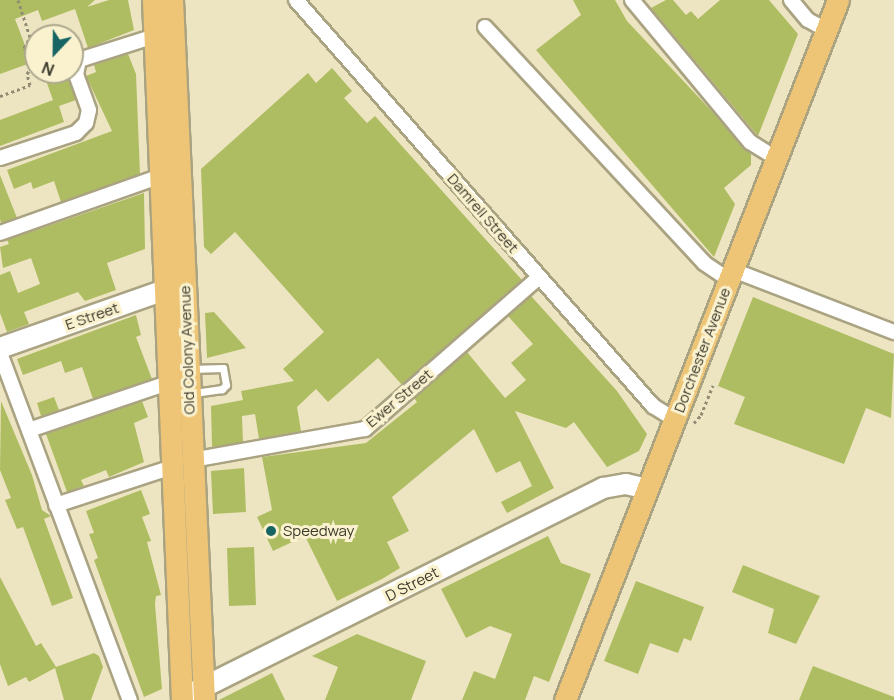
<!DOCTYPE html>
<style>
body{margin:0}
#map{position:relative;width:894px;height:700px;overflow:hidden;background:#ede5c2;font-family:Manrope,sans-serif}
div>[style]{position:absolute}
.building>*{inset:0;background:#afbd62}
.path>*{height:3px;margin-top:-1.5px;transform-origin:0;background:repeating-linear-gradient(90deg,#918b74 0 3px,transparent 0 6px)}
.roads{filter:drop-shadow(2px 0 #aaa382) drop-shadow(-2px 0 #aaa382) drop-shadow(0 2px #aaa382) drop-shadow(0 -2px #aaa382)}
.lane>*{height:7px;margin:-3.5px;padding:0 3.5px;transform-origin:3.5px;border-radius:3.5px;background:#fff}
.street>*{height:14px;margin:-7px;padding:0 7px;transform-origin:7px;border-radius:7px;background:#fff}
.secondary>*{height:20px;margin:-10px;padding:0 10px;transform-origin:10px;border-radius:10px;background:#fff}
.primary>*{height:21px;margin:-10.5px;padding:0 10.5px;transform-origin:10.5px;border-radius:10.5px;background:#eec576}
.dots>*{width:16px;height:16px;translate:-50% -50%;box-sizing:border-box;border:3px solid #faf2cf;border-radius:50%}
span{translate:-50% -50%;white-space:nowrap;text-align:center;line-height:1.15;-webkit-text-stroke:6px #faf2cf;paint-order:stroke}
.street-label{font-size:15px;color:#3c392c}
.poi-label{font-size:15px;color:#3c392c}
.left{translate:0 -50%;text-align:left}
.north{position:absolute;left:24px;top:24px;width:60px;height:60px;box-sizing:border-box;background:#faf2cf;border:2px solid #aea88e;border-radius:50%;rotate:202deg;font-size:16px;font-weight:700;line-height:24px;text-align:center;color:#3c392c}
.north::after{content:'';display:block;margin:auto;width:21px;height:27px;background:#166564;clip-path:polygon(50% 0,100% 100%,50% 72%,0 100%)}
</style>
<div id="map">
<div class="building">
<div style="clip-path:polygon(0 0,95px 0,87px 7px,109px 0,128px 0,134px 30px,88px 48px,75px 9px,42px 21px,38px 10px,15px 19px,26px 48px,36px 44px,36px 61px,0 74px)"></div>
<div style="clip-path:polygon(573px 0,615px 0,627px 21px,751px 153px,751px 165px,724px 188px,735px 204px,714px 257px,536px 50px,581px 15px)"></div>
<div style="clip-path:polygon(666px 0,673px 0,686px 15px,691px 11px,698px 19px,720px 0,769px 0,798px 34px,758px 136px,651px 8px)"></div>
<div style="clip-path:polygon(128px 54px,136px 74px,140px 174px,61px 202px,54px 181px,33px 189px,31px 182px,14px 189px,7px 170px,112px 131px,86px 76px,96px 72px,94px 65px)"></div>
<div style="clip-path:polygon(332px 68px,352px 91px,344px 98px,367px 123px,375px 116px,522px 280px,402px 385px,378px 358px,328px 402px,316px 389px,297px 407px,301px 431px,259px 439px,255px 414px,242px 416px,243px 442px,212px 447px,211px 406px,243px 400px,241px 391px,294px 381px,283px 369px,324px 332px,235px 232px,211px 254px,204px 247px,201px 169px,308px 73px,316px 83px)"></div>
<div style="clip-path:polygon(43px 72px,67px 72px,76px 100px,59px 106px,64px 122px,0 146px,0 120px,53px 100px)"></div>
<div style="clip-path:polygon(0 175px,17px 218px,1px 223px,0 219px)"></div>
<div style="clip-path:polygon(144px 193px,145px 249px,107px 263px,116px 290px,85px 301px,78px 292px,24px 312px,29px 324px,7px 332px,0 313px,0 275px,10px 271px,18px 293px,40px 284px,31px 258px,3px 268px,0 247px,9px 244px,7px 240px)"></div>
<div style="clip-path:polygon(531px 296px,617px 391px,647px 434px,639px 451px,607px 467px,574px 422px,566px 428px,515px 411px,554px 488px,507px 513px,501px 502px,532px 486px,520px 461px,496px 473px,474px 429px,392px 497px,409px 531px,387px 542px,400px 568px,382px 579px,337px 601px,305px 536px,273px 551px,257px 517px,272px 510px,262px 457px,366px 443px,417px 402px,414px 398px,467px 352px,505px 398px,526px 380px,511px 363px,533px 344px,508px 316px)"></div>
<div style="clip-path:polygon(753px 297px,894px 354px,891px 418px,866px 408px,844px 464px,734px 424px,745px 397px,718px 386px)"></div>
<div style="clip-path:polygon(214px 312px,246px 348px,207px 358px,205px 313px)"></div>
<div style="clip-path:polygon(136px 315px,141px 335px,136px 337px,152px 379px,93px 399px,82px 367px,65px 373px,61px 361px,23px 375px,17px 359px)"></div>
<div style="clip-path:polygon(54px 397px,59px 410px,41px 416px,37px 403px)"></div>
<div style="clip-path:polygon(1px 401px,32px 475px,42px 510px,51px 516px,44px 519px,73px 598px,52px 606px,23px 527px,17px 529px,5px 500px,11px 498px,0 470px)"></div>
<div style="clip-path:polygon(142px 401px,148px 417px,134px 423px,144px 462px,109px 477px,106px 470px,81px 480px,84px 486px,67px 492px,46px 434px)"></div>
<div style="clip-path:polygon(244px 468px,246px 512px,213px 514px,211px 471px)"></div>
<div style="clip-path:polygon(141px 490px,150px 514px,142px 517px,151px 541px,147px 542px,161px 595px,156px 596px,155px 604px,162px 689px,144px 697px,94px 560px,98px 558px,89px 534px,94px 533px,86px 511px)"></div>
<div style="clip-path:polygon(548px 536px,561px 563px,591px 574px,549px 682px,534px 676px,525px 700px,462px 700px,474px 671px,495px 679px,512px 634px,490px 626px,466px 638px,441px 589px)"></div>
<div style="clip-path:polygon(254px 547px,256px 605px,229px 606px,227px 548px)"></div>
<div style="clip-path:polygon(743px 565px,820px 596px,796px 644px,768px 633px,774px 609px,732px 592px)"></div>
<div style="clip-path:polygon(0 577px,36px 646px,41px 643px,56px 667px,94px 653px,99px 656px,103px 667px,91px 700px,64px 700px,55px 668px,29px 682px,26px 677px,8px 686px,0 664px)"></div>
<div style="clip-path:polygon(636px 581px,704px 607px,691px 641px,684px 638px,678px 653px,650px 643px,638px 674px,604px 661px)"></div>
<div style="clip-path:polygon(357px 634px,426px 661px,411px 700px,325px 700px,338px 667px,312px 656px)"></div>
<div style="clip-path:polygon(813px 666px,894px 697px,894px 700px,799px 700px)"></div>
<div style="clip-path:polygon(272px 673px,285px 700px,219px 700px)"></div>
</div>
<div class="path">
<div style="left:18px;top:0;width:39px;rotate:72deg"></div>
<div style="left:30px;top:37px;width:33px;rotate:-20deg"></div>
<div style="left:61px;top:26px;width:10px;rotate:73deg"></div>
<div style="left:0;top:96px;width:32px;rotate:-20deg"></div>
<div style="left:30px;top:85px;width:11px;rotate:-105deg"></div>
<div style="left:27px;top:74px;width:9px;rotate:-63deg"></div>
<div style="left:31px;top:66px;width:19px;rotate:-111deg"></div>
<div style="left:24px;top:48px;width:13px;rotate:-61deg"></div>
<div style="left:694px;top:423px;width:11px;rotate:-49deg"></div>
<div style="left:701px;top:415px;width:32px;rotate:-68deg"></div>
</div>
<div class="roads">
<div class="lane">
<div style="left:191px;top:369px;width:32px;rotate:-2deg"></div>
<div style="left:223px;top:368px;width:17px;rotate:80deg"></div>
<div style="left:226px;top:385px;width:6px;rotate:135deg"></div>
<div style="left:222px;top:389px;width:30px;rotate:172deg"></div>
</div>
<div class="street">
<div style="left:296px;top:0;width:541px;rotate:48.67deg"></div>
<div style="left:653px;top:406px;width:26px;rotate:32deg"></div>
<div style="left:632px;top:0;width:185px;rotate:50.3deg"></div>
<div style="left:750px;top:142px;width:31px;rotate:32deg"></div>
<div style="left:791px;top:0;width:26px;rotate:50deg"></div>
<div style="left:808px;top:20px;width:21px;rotate:29deg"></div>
<div style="left:485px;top:27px;width:322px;rotate:47.1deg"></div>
<div style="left:704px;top:263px;width:30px;rotate:34deg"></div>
<div style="left:0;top:158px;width:80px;rotate:-18.2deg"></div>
<div style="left:76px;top:133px;width:14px;rotate:-45deg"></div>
<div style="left:86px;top:123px;width:13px;rotate:-77deg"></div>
<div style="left:89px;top:110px;width:37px;rotate:-110deg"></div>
<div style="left:76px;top:75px;width:15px;rotate:-79deg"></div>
<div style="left:79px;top:60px;width:80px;rotate:-17.5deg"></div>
<div style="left:0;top:233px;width:171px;rotate:-19.5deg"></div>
<div style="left:733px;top:270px;width:173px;rotate:21.1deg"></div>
<div style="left:0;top:353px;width:371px;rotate:69.5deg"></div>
<div style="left:29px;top:430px;width:147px;rotate:-18.7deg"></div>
<div style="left:192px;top:460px;width:176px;rotate:-10.2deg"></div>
<div style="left:365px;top:429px;width:231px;rotate:-41.1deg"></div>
<div style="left:56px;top:505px;width:122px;rotate:-18.1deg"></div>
</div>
<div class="secondary">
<div style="left:0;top:348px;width:175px;rotate:-19.4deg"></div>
<div style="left:165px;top:290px;width:14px;rotate:-8deg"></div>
<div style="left:190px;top:694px;width:462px;rotate:-26.5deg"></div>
<div style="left:603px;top:488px;width:23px;rotate:-10deg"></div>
<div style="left:626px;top:484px;width:23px;rotate:13deg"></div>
</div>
<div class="primary">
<div style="left:153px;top:0;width:701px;rotate:87.63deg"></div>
<div style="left:172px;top:0;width:701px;rotate:87.38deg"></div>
<div style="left:565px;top:700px;width:751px;rotate:-68.69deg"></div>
</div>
</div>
<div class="dots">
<div style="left:271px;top:531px;background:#166564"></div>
</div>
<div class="street-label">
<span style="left:483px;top:213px;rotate:49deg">Damrell Street</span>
<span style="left:92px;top:316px;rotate:-19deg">E Street</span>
<span style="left:187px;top:350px;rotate:-92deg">Old Colony Avenue</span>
<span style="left:702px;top:350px;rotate:-69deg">Dorchester Avenue</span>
<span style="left:399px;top:398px;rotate:-40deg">Ewer Street</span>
<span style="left:412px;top:584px;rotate:-27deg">D Street</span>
</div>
<div class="poi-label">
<span class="left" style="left:283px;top:531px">Speedway</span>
</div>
<div class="north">N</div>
</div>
